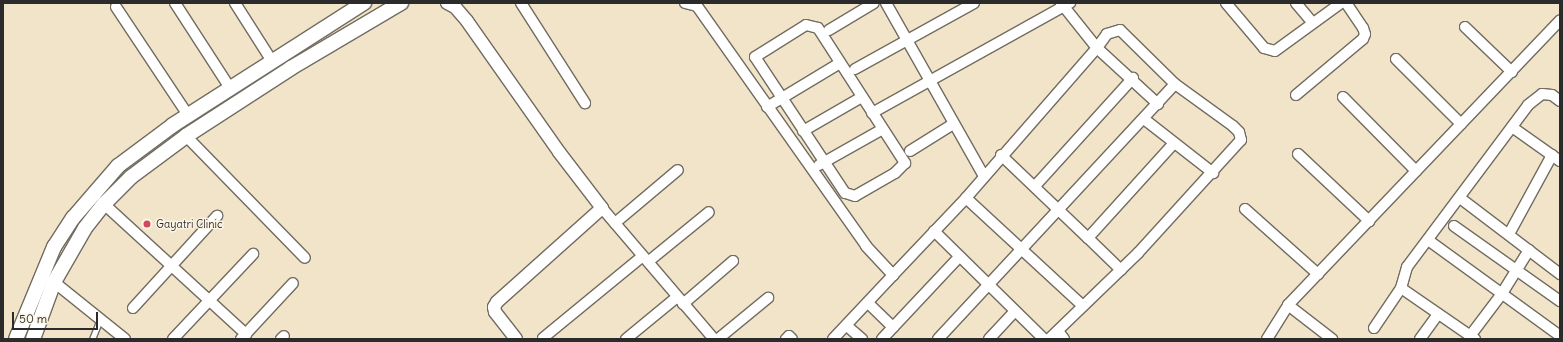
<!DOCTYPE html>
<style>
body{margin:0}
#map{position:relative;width:1563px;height:342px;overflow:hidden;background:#f2e4c8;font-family:Delius,sans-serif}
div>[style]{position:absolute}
.roads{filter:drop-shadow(1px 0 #716c62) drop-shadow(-1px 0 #716c62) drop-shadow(0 1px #716c62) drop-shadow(0 -1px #716c62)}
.service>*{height:5px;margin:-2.5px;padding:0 2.5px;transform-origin:2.5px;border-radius:2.5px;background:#fff}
.minor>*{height:10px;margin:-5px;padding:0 5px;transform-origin:5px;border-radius:5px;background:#fff}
.tertiary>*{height:12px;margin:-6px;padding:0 6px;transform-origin:6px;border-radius:6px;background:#fff}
.secondary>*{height:14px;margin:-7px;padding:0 7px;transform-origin:7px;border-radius:7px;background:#fff}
.dots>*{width:11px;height:11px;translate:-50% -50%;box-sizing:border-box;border:2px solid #fcf5e5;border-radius:50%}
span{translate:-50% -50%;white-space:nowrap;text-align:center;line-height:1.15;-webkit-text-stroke:3px #fcf5e5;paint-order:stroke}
.poi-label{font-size:11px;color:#2b2b2b}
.left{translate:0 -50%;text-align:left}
.frame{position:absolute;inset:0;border:4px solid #2b2b2b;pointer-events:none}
.scale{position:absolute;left:12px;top:312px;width:86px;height:18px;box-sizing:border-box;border:2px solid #2b2b2b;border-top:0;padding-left:5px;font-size:12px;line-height:14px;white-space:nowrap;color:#2b2b2b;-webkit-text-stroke:3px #fcf5e5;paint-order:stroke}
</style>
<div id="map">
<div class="roads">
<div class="service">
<div style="left:92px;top:339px;width:22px;rotate:-68deg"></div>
</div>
<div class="minor">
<div style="left:175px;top:3px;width:101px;rotate:57.1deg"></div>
<div style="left:235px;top:3px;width:69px;rotate:57.5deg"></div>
<div style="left:521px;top:3px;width:119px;rotate:57.4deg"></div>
<div style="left:685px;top:3px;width:12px;rotate:14deg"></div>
<div style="left:697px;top:6px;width:294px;rotate:54.8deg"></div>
<div style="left:866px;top:246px;width:40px;rotate:47deg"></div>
<div style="left:893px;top:275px;width:106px;rotate:-46.5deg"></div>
<div style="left:966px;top:198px;width:199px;rotate:-48.9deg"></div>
<div style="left:1097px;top:48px;width:58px;rotate:-128.7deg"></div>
<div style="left:886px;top:3px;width:199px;rotate:60.5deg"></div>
<div style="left:1226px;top:3px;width:59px;rotate:49.8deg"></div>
<div style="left:1264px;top:48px;width:11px;rotate:15deg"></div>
<div style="left:1275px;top:51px;width:82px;rotate:-36deg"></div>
<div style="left:1296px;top:3px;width:25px;rotate:50deg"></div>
<div style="left:116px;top:7px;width:130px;rotate:56.3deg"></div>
<div style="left:806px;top:25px;width:12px;rotate:14deg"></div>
<div style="left:818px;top:28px;width:161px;rotate:57.2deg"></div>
<div style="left:905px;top:163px;width:14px;rotate:135deg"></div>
<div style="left:895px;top:173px;width:46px;rotate:150.1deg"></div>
<div style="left:855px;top:196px;width:10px;rotate:-163deg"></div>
<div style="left:845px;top:193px;width:163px;rotate:-123.5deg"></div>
<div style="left:755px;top:57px;width:60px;rotate:-32.1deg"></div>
<div style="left:1465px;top:27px;width:65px;rotate:43.8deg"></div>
<div style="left:829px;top:30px;width:52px;rotate:-31deg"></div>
<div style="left:1396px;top:59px;width:92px;rotate:45deg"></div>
<div style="left:855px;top:69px;width:136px;rotate:-29deg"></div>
<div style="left:1296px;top:95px;width:87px;rotate:-39.9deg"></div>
<div style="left:1363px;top:39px;width:5px;rotate:-68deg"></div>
<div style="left:1365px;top:34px;width:6px;rotate:-108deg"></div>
<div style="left:1363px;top:28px;width:30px;rotate:-124deg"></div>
<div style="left:1343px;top:97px;width:104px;rotate:45.4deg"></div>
<div style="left:767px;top:107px;width:85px;rotate:-31.1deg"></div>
<div style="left:872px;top:113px;width:227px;rotate:-29.1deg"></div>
<div style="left:1144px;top:119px;width:88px;rotate:38deg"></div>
<div style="left:1512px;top:127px;width:59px;rotate:35.3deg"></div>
<div style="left:803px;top:131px;width:68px;rotate:-30deg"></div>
<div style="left:186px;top:136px;width:170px;rotate:45.7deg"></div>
<div style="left:910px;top:151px;width:51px;rotate:-32.1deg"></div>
<div style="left:1298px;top:154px;width:98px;rotate:43.3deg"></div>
<div style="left:1001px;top:155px;width:120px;rotate:43.7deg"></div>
<div style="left:1088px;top:238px;width:128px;rotate:-47.8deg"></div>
<div style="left:819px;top:165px;width:73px;rotate:-29.4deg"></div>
<div style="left:1035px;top:186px;width:146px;rotate:-47.8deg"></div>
<div style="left:966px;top:198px;width:159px;rotate:42.7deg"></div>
<div style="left:1460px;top:198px;width:126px;rotate:37.2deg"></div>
<div style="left:104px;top:204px;width:193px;rotate:42.5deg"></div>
<div style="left:602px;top:208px;width:172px;rotate:49.5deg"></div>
<div style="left:1245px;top:209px;width:98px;rotate:41.7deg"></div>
<div style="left:615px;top:223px;width:82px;rotate:-40.1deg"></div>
<div style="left:1454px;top:226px;width:130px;rotate:35.3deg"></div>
<div style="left:934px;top:231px;width:154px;rotate:44.5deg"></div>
<div style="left:1509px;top:234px;width:90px;rotate:-61.4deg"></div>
<div style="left:1088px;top:238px;width:46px;rotate:44.1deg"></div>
<div style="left:1428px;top:240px;width:163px;rotate:36deg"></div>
<div style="left:649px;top:261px;width:77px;rotate:-39.2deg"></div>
<div style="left:54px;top:282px;width:91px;rotate:38.8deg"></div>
<div style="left:1401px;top:288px;width:90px;rotate:34.6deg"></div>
<div style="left:868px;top:303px;width:35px;rotate:44deg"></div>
<div style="left:683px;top:304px;width:66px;rotate:-40.7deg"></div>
<div style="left:1288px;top:305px;width:56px;rotate:37.7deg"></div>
<div style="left:133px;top:308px;width:125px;rotate:-47.6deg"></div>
<div style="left:847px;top:326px;width:20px;rotate:41deg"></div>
<div style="left:1374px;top:328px;width:48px;rotate:-56deg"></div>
<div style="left:1401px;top:288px;width:22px;rotate:-74deg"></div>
<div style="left:1407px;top:267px;width:202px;rotate:-53.2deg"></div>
<div style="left:1528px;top:105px;width:18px;rotate:-38deg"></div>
<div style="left:1542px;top:94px;width:10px;rotate:6deg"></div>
<div style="left:1552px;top:95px;width:10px;rotate:37deg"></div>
<div style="left:1058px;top:331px;width:10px;rotate:53deg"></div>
<div style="left:1470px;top:336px;width:51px;rotate:-52.9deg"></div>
<div style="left:1501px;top:295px;width:53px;rotate:-58.1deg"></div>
<div style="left:543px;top:338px;width:129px;rotate:-39.4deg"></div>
<div style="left:173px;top:339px;width:117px;rotate:-46.7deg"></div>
<div style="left:241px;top:339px;width:76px;rotate:-47.1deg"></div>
<div style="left:281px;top:339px;width:4px;rotate:-45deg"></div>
<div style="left:626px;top:339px;width:66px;rotate:-39.5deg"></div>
<div style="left:718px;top:339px;width:65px;rotate:-39.4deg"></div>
<div style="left:786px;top:339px;width:4px;rotate:-45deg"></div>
<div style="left:789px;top:336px;width:4px;rotate:45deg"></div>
<div style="left:833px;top:339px;width:88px;rotate:-46.8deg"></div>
<div style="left:882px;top:339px;width:111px;rotate:-46.8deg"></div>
<div style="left:938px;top:339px;width:348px;rotate:-47.1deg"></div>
<div style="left:989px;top:339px;width:37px;rotate:-47deg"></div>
<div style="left:1049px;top:339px;width:124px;rotate:-44deg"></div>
<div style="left:1138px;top:253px;width:153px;rotate:-47.7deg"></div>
<div style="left:1241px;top:140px;width:8px;rotate:-104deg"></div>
<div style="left:1239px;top:132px;width:8px;rotate:-135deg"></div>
<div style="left:1233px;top:126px;width:72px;rotate:-144.1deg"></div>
<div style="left:1175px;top:84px;width:77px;rotate:-135.5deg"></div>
<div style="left:1120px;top:30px;width:14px;rotate:163deg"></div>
<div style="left:1107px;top:34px;width:17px;rotate:126deg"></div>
<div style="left:1097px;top:48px;width:83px;rotate:42.6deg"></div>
<div style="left:1267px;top:339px;width:40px;rotate:-58deg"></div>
<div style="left:1288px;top:305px;width:394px;rotate:-46.3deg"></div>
<div style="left:1420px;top:339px;width:31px;rotate:-54deg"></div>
</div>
<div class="tertiary">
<div style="left:447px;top:3px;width:9px;rotate:27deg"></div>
<div style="left:455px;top:7px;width:18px;rotate:49deg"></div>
<div style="left:467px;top:21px;width:160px;rotate:54.9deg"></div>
<div style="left:559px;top:152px;width:71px;rotate:52.5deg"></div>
<div style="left:602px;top:208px;width:141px;rotate:138.2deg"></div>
<div style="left:497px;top:302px;width:6px;rotate:121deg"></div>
<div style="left:494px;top:307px;width:5px;rotate:79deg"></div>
<div style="left:495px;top:312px;width:34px;rotate:52deg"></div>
</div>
<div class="secondary">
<div style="left:16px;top:339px;width:100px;rotate:-67.6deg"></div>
<div style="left:54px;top:247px;width:35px;rotate:-57deg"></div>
<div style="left:73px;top:218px;width:69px;rotate:-49.1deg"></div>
<div style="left:118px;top:166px;width:69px;rotate:-36.7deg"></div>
<div style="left:173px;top:125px;width:227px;rotate:-32.6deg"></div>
<div style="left:33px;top:339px;width:61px;rotate:-69.8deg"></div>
<div style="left:54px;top:282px;width:62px;rotate:-60.1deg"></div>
<div style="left:85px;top:228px;width:31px;rotate:-52deg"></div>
<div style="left:104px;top:204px;width:38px;rotate:-45deg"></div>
<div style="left:131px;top:177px;width:69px;rotate:-36.7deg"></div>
<div style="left:186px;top:136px;width:125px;rotate:-32.9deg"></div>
<div style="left:291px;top:68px;width:128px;rotate:-30.6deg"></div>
</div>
</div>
<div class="dots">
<div style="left:147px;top:224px;background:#d1495b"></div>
</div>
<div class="poi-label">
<span class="left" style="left:156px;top:224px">Gayatri Clinic</span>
</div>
<div class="frame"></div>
<div class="scale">50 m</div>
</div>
